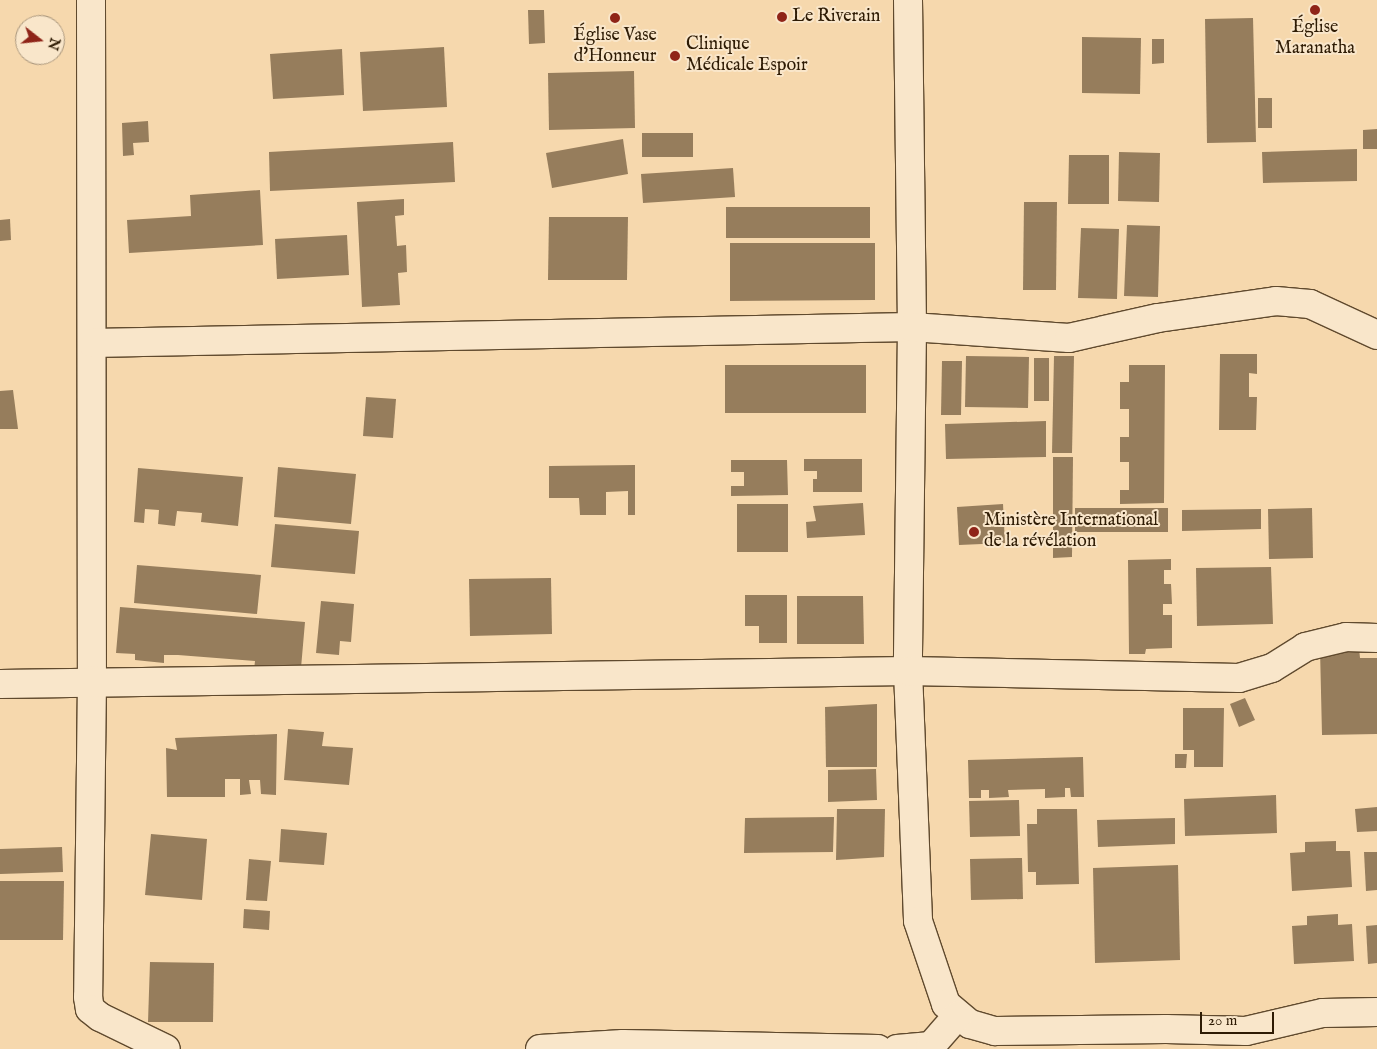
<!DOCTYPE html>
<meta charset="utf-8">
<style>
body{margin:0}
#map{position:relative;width:1377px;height:1049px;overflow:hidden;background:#f6d8ad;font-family:"IM FELL English",serif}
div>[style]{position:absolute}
.building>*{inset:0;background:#967d5c}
.roads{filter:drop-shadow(1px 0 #604a2e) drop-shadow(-1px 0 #604a2e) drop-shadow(0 1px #604a2e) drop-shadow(0 -1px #604a2e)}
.street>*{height:28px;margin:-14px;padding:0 14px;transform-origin:14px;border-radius:14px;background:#f9e6ca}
.dots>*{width:14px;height:14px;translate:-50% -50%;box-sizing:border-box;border:2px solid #f9e6ca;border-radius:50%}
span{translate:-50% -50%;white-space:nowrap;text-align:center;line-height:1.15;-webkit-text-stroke:4px #f9e6ca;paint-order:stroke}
.poi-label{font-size:18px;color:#2e1b04}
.left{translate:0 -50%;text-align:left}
.north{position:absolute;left:15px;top:15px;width:50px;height:50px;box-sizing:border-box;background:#f9e6ca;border:1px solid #a8957b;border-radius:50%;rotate:106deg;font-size:14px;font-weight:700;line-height:20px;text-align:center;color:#2e1b04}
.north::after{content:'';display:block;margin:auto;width:18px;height:22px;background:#8f2418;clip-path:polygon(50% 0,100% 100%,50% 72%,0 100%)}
.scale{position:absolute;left:1200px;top:1012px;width:74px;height:22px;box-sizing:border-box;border:2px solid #2e1b04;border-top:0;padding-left:6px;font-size:15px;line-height:18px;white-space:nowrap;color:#2e1b04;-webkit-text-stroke:4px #f9e6ca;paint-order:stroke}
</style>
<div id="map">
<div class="building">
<div style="clip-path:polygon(528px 10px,544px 10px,545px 43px,529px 44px)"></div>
<div style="clip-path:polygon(1253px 18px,1256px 142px,1207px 143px,1205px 19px)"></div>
<div style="clip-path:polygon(1082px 37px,1141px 38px,1140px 94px,1082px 93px)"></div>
<div style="clip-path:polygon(1152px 39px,1164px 39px,1164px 63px,1152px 64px)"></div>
<div style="clip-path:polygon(444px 47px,447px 107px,363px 111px,360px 52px)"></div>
<div style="clip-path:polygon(342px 49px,344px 95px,273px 99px,270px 54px)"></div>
<div style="clip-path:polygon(634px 71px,635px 128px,549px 130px,548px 73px)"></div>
<div style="clip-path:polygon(1258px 98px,1272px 98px,1272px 128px,1258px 128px)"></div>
<div style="clip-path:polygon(148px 121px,149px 142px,133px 143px,134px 155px,123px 156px,122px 123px)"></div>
<div style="clip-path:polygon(1377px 129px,1377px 149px,1363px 149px,1363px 130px)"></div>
<div style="clip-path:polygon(642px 133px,693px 133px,693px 157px,642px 157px)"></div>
<div style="clip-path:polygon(623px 139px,628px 174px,552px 188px,546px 153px)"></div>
<div style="clip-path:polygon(453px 142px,455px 182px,270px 191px,269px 152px)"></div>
<div style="clip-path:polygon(1357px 149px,1357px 181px,1263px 183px,1262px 152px)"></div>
<div style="clip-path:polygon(1119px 152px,1160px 153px,1159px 202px,1118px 201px)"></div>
<div style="clip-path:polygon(1069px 155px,1109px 155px,1109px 204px,1068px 204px)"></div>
<div style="clip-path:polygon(733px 168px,735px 197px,643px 203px,641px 174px)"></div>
<div style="clip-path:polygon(260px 190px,263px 245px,129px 253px,127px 220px,191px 216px,190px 195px)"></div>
<div style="clip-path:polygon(404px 199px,404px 215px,395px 216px,397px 246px,406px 245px,407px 272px,398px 273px,400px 305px,362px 307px,357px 202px)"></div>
<div style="clip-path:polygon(1024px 202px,1057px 202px,1056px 290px,1023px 290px)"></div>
<div style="clip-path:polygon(726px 207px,870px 207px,870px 238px,726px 238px)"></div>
<div style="clip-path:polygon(549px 217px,628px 217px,627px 280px,548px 280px)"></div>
<div style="clip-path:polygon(10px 219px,11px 240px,0 241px,0 220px)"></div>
<div style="clip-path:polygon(1127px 225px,1160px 226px,1158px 297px,1124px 296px)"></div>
<div style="clip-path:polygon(1081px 228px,1119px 229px,1117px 299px,1078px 298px)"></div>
<div style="clip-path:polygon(347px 235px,349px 275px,277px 279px,275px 239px)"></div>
<div style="clip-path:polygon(730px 243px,875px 243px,875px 300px,730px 301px)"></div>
<div style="clip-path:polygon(1220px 354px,1257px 354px,1257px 374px,1249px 373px,1249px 397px,1257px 397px,1256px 430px,1219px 430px)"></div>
<div style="clip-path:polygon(966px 356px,1029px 357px,1028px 408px,965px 407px)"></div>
<div style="clip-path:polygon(1054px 356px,1074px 356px,1072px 453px,1052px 453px)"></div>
<div style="clip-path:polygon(1034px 358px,1049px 358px,1049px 401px,1034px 401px)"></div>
<div style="clip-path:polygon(942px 361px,962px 361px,961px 415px,941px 415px)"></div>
<div style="clip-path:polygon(725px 365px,866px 365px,866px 413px,725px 413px)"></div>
<div style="clip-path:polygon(1129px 365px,1165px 365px,1164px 503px,1120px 504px,1120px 490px,1129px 490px,1129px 462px,1120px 462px,1120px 437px,1129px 437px,1129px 409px,1120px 409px,1120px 382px,1129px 382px)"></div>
<div style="clip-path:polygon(13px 390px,18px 429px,0 429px,0 391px)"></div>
<div style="clip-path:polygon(366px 397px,396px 399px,393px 438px,363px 436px)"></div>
<div style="clip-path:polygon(1046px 421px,1046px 457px,946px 459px,945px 424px)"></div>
<div style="clip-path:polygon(1053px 457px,1073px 457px,1072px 557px,1053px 558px)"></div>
<div style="clip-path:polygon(804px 459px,862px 459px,862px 492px,813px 492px,813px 479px,817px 479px,817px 471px,804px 471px)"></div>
<div style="clip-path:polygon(731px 460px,787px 460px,788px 495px,731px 496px,731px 486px,744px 486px,744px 472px,731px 472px)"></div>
<div style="clip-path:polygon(635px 465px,635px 515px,628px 515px,628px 491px,606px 492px,606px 515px,580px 515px,579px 498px,549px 498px,549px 466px)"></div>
<div style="clip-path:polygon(278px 467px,356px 474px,351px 524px,274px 517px)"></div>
<div style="clip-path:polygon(138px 468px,243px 477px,238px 526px,201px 522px,202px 513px,177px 511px,175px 526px,158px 524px,159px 510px,145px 509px,144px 523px,134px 522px)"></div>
<div style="clip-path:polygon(863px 503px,865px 535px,807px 538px,806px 522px,816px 521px,813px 506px)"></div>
<div style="clip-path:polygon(737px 504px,788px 504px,788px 552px,737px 552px)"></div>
<div style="clip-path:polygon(1003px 504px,1005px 543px,959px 545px,957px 507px)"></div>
<div style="clip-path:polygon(1075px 508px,1168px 508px,1168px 532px,1075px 532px)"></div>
<div style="clip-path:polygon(1312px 508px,1313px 558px,1269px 559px,1268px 509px)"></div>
<div style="clip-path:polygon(1261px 509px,1261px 529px,1182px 531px,1182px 510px)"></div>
<div style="clip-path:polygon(275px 524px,359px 531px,355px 574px,271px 567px)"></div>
<div style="clip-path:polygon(1171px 559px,1171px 570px,1164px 570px,1164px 584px,1171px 584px,1172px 604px,1163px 604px,1163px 615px,1172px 615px,1172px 648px,1146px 649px,1145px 654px,1129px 654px,1128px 560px)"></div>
<div style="clip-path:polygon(137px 565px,261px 575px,257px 614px,134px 603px)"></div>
<div style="clip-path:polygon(1271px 567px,1273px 624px,1197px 626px,1196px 568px)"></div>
<div style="clip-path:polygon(551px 578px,552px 634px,470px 636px,469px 579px)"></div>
<div style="clip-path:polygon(745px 595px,787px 595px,787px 643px,759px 643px,759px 626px,745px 626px)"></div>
<div style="clip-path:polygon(797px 596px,863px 596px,864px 644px,797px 644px)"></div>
<div style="clip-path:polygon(321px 601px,354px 604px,351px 642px,340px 641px,339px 655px,316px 653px)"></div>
<div style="clip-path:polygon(120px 607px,305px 622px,301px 668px,254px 670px,255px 661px,178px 655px,164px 655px,164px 663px,135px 660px,135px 654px,116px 653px)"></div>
<div style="clip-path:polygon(1359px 648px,1360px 658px,1377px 658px,1377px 734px,1322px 735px,1320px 649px)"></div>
<div style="clip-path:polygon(1245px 698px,1255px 720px,1239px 727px,1230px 704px)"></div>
<div style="clip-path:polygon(877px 704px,877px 767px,826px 767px,825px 707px)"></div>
<div style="clip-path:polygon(1183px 708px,1224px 708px,1223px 767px,1194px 767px,1194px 750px,1183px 750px)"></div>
<div style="clip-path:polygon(288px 729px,324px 732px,322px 746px,353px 748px,349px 785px,284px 780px)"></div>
<div style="clip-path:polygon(277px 734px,276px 795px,261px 794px,260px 780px,249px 780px,251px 794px,240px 795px,240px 779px,225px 779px,225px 797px,167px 797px,166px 748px,177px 750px,175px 738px)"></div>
<div style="clip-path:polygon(1175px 754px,1187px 754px,1186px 768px,1175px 768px)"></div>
<div style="clip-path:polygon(1083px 757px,1084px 797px,1071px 797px,1070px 788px,1065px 788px,1065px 797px,1045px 798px,1045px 789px,1008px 790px,1009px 797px,989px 798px,989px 790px,981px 790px,981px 798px,969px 798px,968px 760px)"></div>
<div style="clip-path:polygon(876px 769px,877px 800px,828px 802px,828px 770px)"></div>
<div style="clip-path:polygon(1276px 795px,1277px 833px,1185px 836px,1184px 799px)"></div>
<div style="clip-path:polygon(1019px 800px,1020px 836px,970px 837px,969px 801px)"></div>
<div style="clip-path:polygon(1377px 807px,1377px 831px,1357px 832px,1355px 809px)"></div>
<div style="clip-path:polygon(837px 809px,885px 809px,884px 857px,836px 860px)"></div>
<div style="clip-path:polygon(1037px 809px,1077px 809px,1079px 884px,1036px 885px,1036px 872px,1028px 872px,1027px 824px,1037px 824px)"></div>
<div style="clip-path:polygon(834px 817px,833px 852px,744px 853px,745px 818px)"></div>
<div style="clip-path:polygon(1175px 818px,1175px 844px,1098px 847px,1097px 820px)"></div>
<div style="clip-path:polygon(281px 829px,327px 833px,324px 865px,279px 862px)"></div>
<div style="clip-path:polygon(151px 834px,207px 839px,202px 900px,145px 895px)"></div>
<div style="clip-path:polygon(1336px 841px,1336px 851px,1350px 851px,1352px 887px,1292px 891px,1290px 853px,1305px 852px,1305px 842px)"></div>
<div style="clip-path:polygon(62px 847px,63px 872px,0 874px,0 849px)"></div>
<div style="clip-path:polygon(1364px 852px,1377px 852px,1377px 890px,1366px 891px)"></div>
<div style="clip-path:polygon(1022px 858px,1023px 899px,971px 900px,970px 859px)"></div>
<div style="clip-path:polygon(249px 859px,271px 861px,267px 901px,246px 900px)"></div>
<div style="clip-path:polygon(1178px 865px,1180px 960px,1095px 963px,1093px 868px)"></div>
<div style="clip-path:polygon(0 881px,64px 881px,63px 940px,0 940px)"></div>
<div style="clip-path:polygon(244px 909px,270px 911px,269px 930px,243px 928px)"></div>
<div style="clip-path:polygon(1338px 914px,1338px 925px,1352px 924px,1354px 961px,1294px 964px,1292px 926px,1307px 925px,1307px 916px)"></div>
<div style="clip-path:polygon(1377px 925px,1377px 963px,1368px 964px,1366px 926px)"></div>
<div style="clip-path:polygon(150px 962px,214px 963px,213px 1022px,148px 1022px)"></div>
</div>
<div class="roads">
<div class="street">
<div style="left:91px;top:0;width:680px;rotate:89.92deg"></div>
<div style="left:92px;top:680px;width:317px;rotate:90.7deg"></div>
<div style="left:88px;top:997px;width:12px;rotate:81deg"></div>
<div style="left:90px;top:1009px;width:13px;rotate:39deg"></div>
<div style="left:100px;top:1017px;width:73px;rotate:25.9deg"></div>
<div style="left:908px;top:0;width:327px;rotate:89.3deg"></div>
<div style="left:912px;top:327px;width:344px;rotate:90.7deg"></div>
<div style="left:908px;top:671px;width:250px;rotate:87.7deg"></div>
<div style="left:918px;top:921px;width:88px;rotate:71.4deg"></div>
<div style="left:946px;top:1004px;width:31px;rotate:40deg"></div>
<div style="left:970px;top:1024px;width:26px;rotate:16deg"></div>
<div style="left:995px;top:1031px;width:171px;rotate:-0.7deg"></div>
<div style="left:1166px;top:1029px;width:80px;rotate:1.4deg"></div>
<div style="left:1246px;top:1031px;width:79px;rotate:-13.2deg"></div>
<div style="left:1323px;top:1013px;width:54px;rotate:-1.1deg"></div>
<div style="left:92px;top:343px;width:820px;rotate:-1.12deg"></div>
<div style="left:912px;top:327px;width:157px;rotate:4deg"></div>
<div style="left:1069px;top:338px;width:91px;rotate:-12.7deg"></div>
<div style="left:1158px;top:318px;width:119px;rotate:-8.2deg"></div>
<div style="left:1276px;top:301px;width:34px;rotate:5deg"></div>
<div style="left:1310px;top:304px;width:74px;rotate:24.8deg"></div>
<div style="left:0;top:684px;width:908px;rotate:-0.82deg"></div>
<div style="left:908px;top:671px;width:331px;rotate:1.2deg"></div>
<div style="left:1239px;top:678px;width:34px;rotate:-17deg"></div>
<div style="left:1272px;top:668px;width:39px;rotate:-32deg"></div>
<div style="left:1305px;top:647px;width:42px;rotate:-13.7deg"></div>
<div style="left:1346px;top:637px;width:31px;rotate:2deg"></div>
<div style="left:540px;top:1049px;width:83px;rotate:-3.4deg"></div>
<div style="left:623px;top:1044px;width:255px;rotate:1.1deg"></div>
<div style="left:897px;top:1049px;width:34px;rotate:-5deg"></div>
<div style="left:931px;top:1046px;width:41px;rotate:-48.9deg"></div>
</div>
</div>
<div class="dots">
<div style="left:1315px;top:10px;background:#8f2418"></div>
<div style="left:782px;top:17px;background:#8f2418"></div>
<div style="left:615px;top:18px;background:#8f2418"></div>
<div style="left:675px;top:56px;background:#8f2418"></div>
<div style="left:974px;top:532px;background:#8f2418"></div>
</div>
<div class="poi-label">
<span class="left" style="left:792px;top:17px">Le Riverain</span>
<span style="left:1315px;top:39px">Église<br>Maranatha</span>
<span style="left:615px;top:47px">Église Vase<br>d'Honneur</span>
<span class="left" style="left:686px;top:56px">Clinique<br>Médicale Espoir</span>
<span class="left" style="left:984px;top:532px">Ministère International<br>de la révélation</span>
</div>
<div class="north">N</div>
<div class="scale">20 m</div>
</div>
